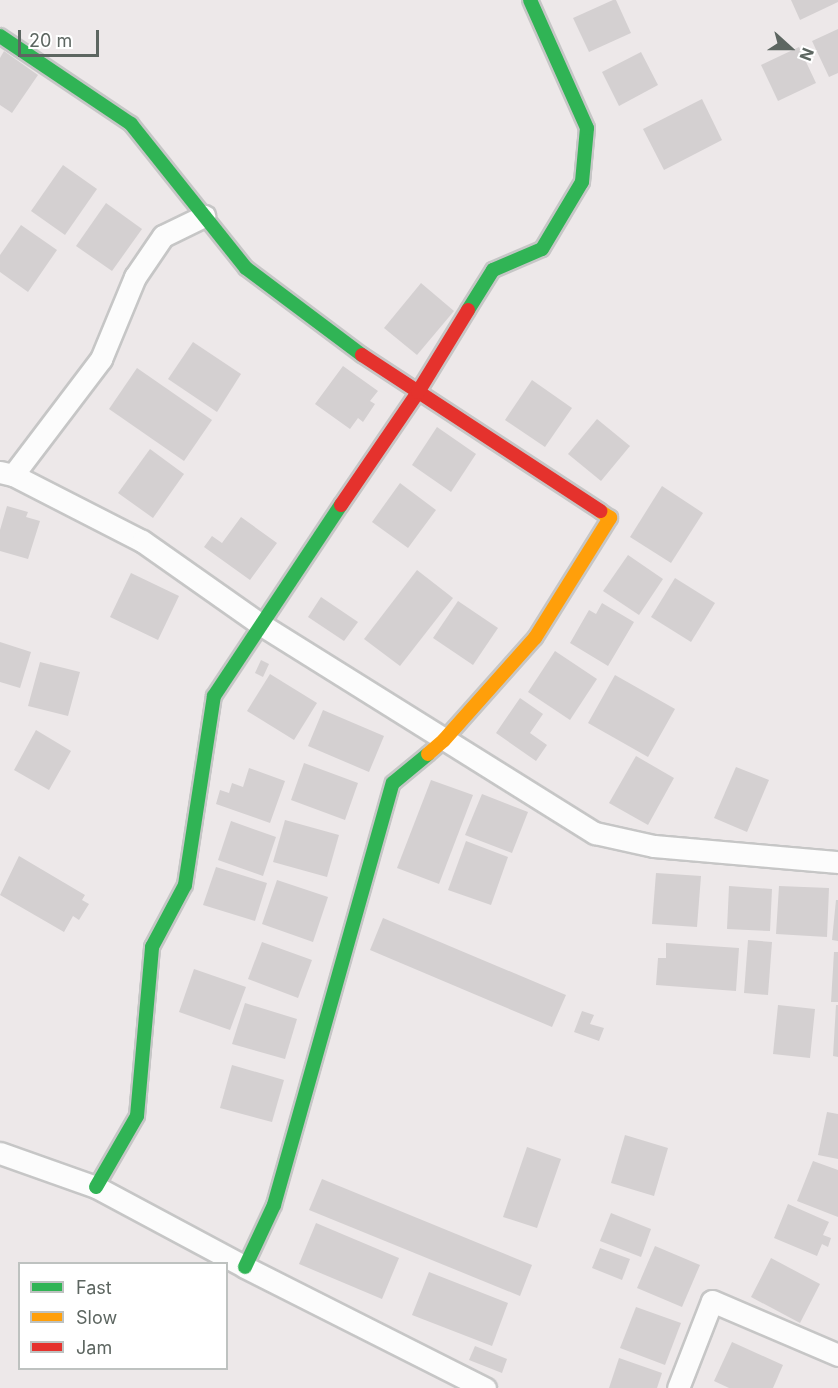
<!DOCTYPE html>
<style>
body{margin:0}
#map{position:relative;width:838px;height:1388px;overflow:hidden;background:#ede8e9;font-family:Inter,sans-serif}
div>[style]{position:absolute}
.building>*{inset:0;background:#d4d0d1}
.roads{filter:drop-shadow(2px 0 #c6c6c6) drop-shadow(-2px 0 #c6c6c6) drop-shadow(0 2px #c6c6c6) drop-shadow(0 -2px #c6c6c6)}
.street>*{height:21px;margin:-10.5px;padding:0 10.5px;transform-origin:10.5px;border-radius:10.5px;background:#fcfcfc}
.fast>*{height:14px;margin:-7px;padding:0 7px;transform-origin:7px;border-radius:7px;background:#30b455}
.slow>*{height:14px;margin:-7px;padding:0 7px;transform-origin:7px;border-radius:7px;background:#ff9f0a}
.jam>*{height:14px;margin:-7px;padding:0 7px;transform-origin:7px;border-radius:7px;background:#e5322d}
span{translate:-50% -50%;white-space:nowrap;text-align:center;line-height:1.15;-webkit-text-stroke:4.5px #fff;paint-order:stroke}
.legend{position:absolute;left:18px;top:1262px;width:210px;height:108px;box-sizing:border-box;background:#fff;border:2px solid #bec2c0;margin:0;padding:8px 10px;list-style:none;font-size:18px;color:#5d6661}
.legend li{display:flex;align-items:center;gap:12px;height:30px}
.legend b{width:30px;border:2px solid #bec2c0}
.north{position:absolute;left:760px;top:18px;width:60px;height:60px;-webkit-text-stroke:4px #fff;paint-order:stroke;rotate:111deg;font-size:16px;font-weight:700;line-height:24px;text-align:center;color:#5d6661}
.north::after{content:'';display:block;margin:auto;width:21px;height:27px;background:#5d6661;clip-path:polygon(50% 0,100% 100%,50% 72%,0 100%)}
.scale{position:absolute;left:18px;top:30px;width:81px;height:27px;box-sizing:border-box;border:3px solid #5d6661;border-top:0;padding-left:8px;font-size:18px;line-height:21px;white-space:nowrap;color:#5d6661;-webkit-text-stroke:4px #fff;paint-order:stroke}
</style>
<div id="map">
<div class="building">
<div style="clip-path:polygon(613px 0,616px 0,631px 33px,589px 52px,573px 18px)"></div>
<div style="clip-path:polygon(791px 0,838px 0,838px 2px,800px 20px)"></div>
<div style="clip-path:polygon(838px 29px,838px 73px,829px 77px,812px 41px)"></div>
<div style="clip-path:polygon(799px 47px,816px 83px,778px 101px,761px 65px)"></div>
<div style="clip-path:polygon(4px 51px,38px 75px,12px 113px,0 105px,0 58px)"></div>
<div style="clip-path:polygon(641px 52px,658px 85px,619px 106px,602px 72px)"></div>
<div style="clip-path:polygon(702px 99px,722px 140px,664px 170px,643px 129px)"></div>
<div style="clip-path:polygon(63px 165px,97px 189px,65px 235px,31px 211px)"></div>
<div style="clip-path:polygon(106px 203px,142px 229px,112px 271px,76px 246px)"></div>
<div style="clip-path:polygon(21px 225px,57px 250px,28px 292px,0 272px,0 255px)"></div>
<div style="clip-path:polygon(421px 283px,454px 311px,417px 355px,384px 328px)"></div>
<div style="clip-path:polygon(193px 342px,241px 374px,217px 412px,168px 379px)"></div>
<div style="clip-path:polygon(343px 366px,378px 391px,370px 401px,375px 404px,363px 422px,358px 418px,350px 429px,315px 404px)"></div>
<div style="clip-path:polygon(137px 368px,212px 420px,184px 461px,109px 409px)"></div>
<div style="clip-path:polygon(532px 380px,572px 408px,545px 447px,505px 420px)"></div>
<div style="clip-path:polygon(597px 419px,630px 446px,601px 481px,568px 454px)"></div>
<div style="clip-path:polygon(437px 427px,476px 454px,451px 492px,412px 465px)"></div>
<div style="clip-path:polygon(150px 449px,184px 474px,153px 518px,118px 493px)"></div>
<div style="clip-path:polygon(400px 483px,436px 510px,408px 548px,372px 522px)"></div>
<div style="clip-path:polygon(662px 486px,703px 513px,671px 563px,630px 537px)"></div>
<div style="clip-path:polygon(7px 506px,28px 512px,26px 517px,40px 521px,28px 559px,0 551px,0 530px)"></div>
<div style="clip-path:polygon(241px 517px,277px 543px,250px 580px,204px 547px,212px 536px,222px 543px)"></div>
<div style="clip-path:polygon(628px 555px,663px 579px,639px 615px,603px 591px)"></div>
<div style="clip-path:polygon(417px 570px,453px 598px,400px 666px,364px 639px)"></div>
<div style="clip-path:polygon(131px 573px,179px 596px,158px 640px,110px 617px)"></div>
<div style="clip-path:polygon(675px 578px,715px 603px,691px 642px,651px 617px)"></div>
<div style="clip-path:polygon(321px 597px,358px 622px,344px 641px,308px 617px)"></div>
<div style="clip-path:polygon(458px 601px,498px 628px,473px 665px,433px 638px)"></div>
<div style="clip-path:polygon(602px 603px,634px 622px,608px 666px,570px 643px,589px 610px,596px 614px)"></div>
<div style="clip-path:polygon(0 642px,31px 652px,20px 688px,0 682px)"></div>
<div style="clip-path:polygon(555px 651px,597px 679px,570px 720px,528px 692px)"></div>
<div style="clip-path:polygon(261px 660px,269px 664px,263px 677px,255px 673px)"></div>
<div style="clip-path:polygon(40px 662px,80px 672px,68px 716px,28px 706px)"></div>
<div style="clip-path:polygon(270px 674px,317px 703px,294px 740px,247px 711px)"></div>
<div style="clip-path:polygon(615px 675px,675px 709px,648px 757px,588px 723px)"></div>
<div style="clip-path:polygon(520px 698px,543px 714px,530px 733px,547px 745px,536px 761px,496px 733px)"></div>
<div style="clip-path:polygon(323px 710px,384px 736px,369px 772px,308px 746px)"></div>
<div style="clip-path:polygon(36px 730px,71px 751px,49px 790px,14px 770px)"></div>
<div style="clip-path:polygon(636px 756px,674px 778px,648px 825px,609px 803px)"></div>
<div style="clip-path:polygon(304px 763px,358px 783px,345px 820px,291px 800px)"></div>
<div style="clip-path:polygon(736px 767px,769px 780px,747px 832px,714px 818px)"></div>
<div style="clip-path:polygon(249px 768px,285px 781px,270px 823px,216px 804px,220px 790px,229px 793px,232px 783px,243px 787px)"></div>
<div style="clip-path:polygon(431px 780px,473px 795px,439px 884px,397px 868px)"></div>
<div style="clip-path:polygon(482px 794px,528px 812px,512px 853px,465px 835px)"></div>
<div style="clip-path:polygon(285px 820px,339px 835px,327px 877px,273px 862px)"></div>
<div style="clip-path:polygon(231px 821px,276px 837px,263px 876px,218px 860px)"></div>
<div style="clip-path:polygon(466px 841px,508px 857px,491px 905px,448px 890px)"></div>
<div style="clip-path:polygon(19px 856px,85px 895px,82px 900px,89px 904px,79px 920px,73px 916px,64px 932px,0 895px)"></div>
<div style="clip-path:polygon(216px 867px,267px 883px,255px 921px,203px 905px)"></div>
<div style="clip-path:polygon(656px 873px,701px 876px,697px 927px,652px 924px)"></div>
<div style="clip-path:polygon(277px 880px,328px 897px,313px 942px,262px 924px)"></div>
<div style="clip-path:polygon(729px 886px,772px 889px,770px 931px,727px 929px)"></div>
<div style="clip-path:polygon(779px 886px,829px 888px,827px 937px,776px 934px)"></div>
<div style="clip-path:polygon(836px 900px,838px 900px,838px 941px,832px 940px)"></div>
<div style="clip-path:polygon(383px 918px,566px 995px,552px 1027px,370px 950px)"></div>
<div style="clip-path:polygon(748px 940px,772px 942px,768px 995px,744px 993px)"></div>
<div style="clip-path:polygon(262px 942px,312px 960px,298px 998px,248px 979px)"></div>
<div style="clip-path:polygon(666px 943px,739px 948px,736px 991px,656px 985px,658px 958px,666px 958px)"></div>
<div style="clip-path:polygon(834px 952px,838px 952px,838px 1002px,831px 1002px)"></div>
<div style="clip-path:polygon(194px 969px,246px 987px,230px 1030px,179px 1012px)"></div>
<div style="clip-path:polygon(245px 1003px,297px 1019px,285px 1059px,232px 1044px)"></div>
<div style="clip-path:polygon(778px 1005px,815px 1009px,810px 1058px,773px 1054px)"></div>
<div style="clip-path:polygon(836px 1005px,838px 1005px,838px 1057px,833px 1056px)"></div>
<div style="clip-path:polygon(582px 1011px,594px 1015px,590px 1024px,604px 1028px,599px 1041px,574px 1032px)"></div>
<div style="clip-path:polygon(232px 1065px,284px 1080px,272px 1122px,220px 1108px)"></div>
<div style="clip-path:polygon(827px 1112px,838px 1114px,838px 1159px,818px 1155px)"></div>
<div style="clip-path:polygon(625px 1135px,668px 1148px,654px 1196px,611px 1183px)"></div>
<div style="clip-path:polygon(527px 1147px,561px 1159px,537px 1228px,503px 1217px)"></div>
<div style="clip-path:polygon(813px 1161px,838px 1170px,838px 1217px,797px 1201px)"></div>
<div style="clip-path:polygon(322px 1179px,532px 1265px,520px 1296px,309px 1210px)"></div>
<div style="clip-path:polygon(788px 1204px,829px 1222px,823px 1235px,831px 1238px,828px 1247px,822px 1244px,817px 1256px,774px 1238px)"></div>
<div style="clip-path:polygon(611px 1213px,651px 1229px,641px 1257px,600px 1241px)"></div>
<div style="clip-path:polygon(316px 1223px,399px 1258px,382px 1299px,299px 1264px)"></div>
<div style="clip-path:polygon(655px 1246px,700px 1265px,682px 1307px,637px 1288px)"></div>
<div style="clip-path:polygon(600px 1248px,630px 1259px,622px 1280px,592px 1268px)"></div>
<div style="clip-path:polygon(771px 1258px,820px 1284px,800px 1323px,751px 1297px)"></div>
<div style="clip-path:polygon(429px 1272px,508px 1303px,492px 1346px,412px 1315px)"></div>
<div style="clip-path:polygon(636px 1307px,681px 1323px,665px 1365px,620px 1348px)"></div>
<div style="clip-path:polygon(732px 1342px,783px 1365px,773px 1388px,729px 1388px,714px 1381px)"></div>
<div style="clip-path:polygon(475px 1346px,507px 1359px,502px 1373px,469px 1360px)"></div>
<div style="clip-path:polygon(619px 1358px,662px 1373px,657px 1388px,609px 1388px)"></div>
</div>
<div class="roads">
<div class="street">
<div style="left:0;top:472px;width:13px;rotate:13deg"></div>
<div style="left:13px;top:475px;width:145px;rotate:27.1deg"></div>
<div style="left:142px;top:541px;width:144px;rotate:35.1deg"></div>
<div style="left:260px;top:624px;width:395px;rotate:32deg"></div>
<div style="left:595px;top:833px;width:60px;rotate:12.4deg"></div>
<div style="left:654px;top:846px;width:185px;rotate:5deg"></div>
<div style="left:13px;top:475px;width:146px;rotate:-52.8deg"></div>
<div style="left:101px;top:359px;width:89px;rotate:-67.5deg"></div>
<div style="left:135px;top:277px;width:50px;rotate:-55.7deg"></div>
<div style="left:163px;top:236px;width:46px;rotate:-26deg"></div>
<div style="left:0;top:1153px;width:102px;rotate:19.5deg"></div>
<div style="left:96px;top:1187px;width:169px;rotate:28.2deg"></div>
<div style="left:245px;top:1267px;width:269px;rotate:26.8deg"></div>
<div style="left:678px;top:1388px;width:93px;rotate:-68.7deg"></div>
<div style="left:712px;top:1301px;width:137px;rotate:23.2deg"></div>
</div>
<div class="fast">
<div style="left:0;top:36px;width:158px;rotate:33.9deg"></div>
<div style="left:131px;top:124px;width:184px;rotate:51.4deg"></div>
<div style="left:246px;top:268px;width:145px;rotate:36.9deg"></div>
<div style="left:468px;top:310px;width:47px;rotate:-58deg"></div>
<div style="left:493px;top:270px;width:53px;rotate:-23.2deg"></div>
<div style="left:542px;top:249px;width:78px;rotate:-59.2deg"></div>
<div style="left:582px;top:182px;width:54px;rotate:-84.7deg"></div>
<div style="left:587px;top:128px;width:140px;rotate:-114deg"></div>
<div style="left:96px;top:1187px;width:82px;rotate:-60deg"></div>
<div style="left:137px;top:1116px;width:170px;rotate:-84.9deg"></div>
<div style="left:152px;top:947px;width:70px;rotate:-62deg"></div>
<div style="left:185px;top:885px;width:191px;rotate:-81.3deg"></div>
<div style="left:214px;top:696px;width:229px;rotate:-56.4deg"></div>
<div style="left:245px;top:1267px;width:68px;rotate:-64.9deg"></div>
<div style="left:274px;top:1205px;width:438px;rotate:-74.3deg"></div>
<div style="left:393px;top:783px;width:45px;rotate:-39.6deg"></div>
</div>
<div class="slow">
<div style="left:428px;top:754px;width:21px;rotate:-41deg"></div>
<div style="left:444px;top:740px;width:137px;rotate:-48.3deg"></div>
<div style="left:535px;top:638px;width:142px;rotate:-58deg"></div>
<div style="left:610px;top:518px;width:12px;rotate:-145deg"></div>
</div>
<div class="jam">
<div style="left:362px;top:355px;width:285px;rotate:33.2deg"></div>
<div style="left:341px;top:505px;width:137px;rotate:-55.7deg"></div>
<div style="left:418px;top:392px;width:96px;rotate:-58.6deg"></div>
</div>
</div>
<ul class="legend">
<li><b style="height:8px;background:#30b455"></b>Fast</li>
<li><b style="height:8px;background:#ff9f0a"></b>Slow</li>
<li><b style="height:8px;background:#e5322d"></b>Jam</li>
</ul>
<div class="north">N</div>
<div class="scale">20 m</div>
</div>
